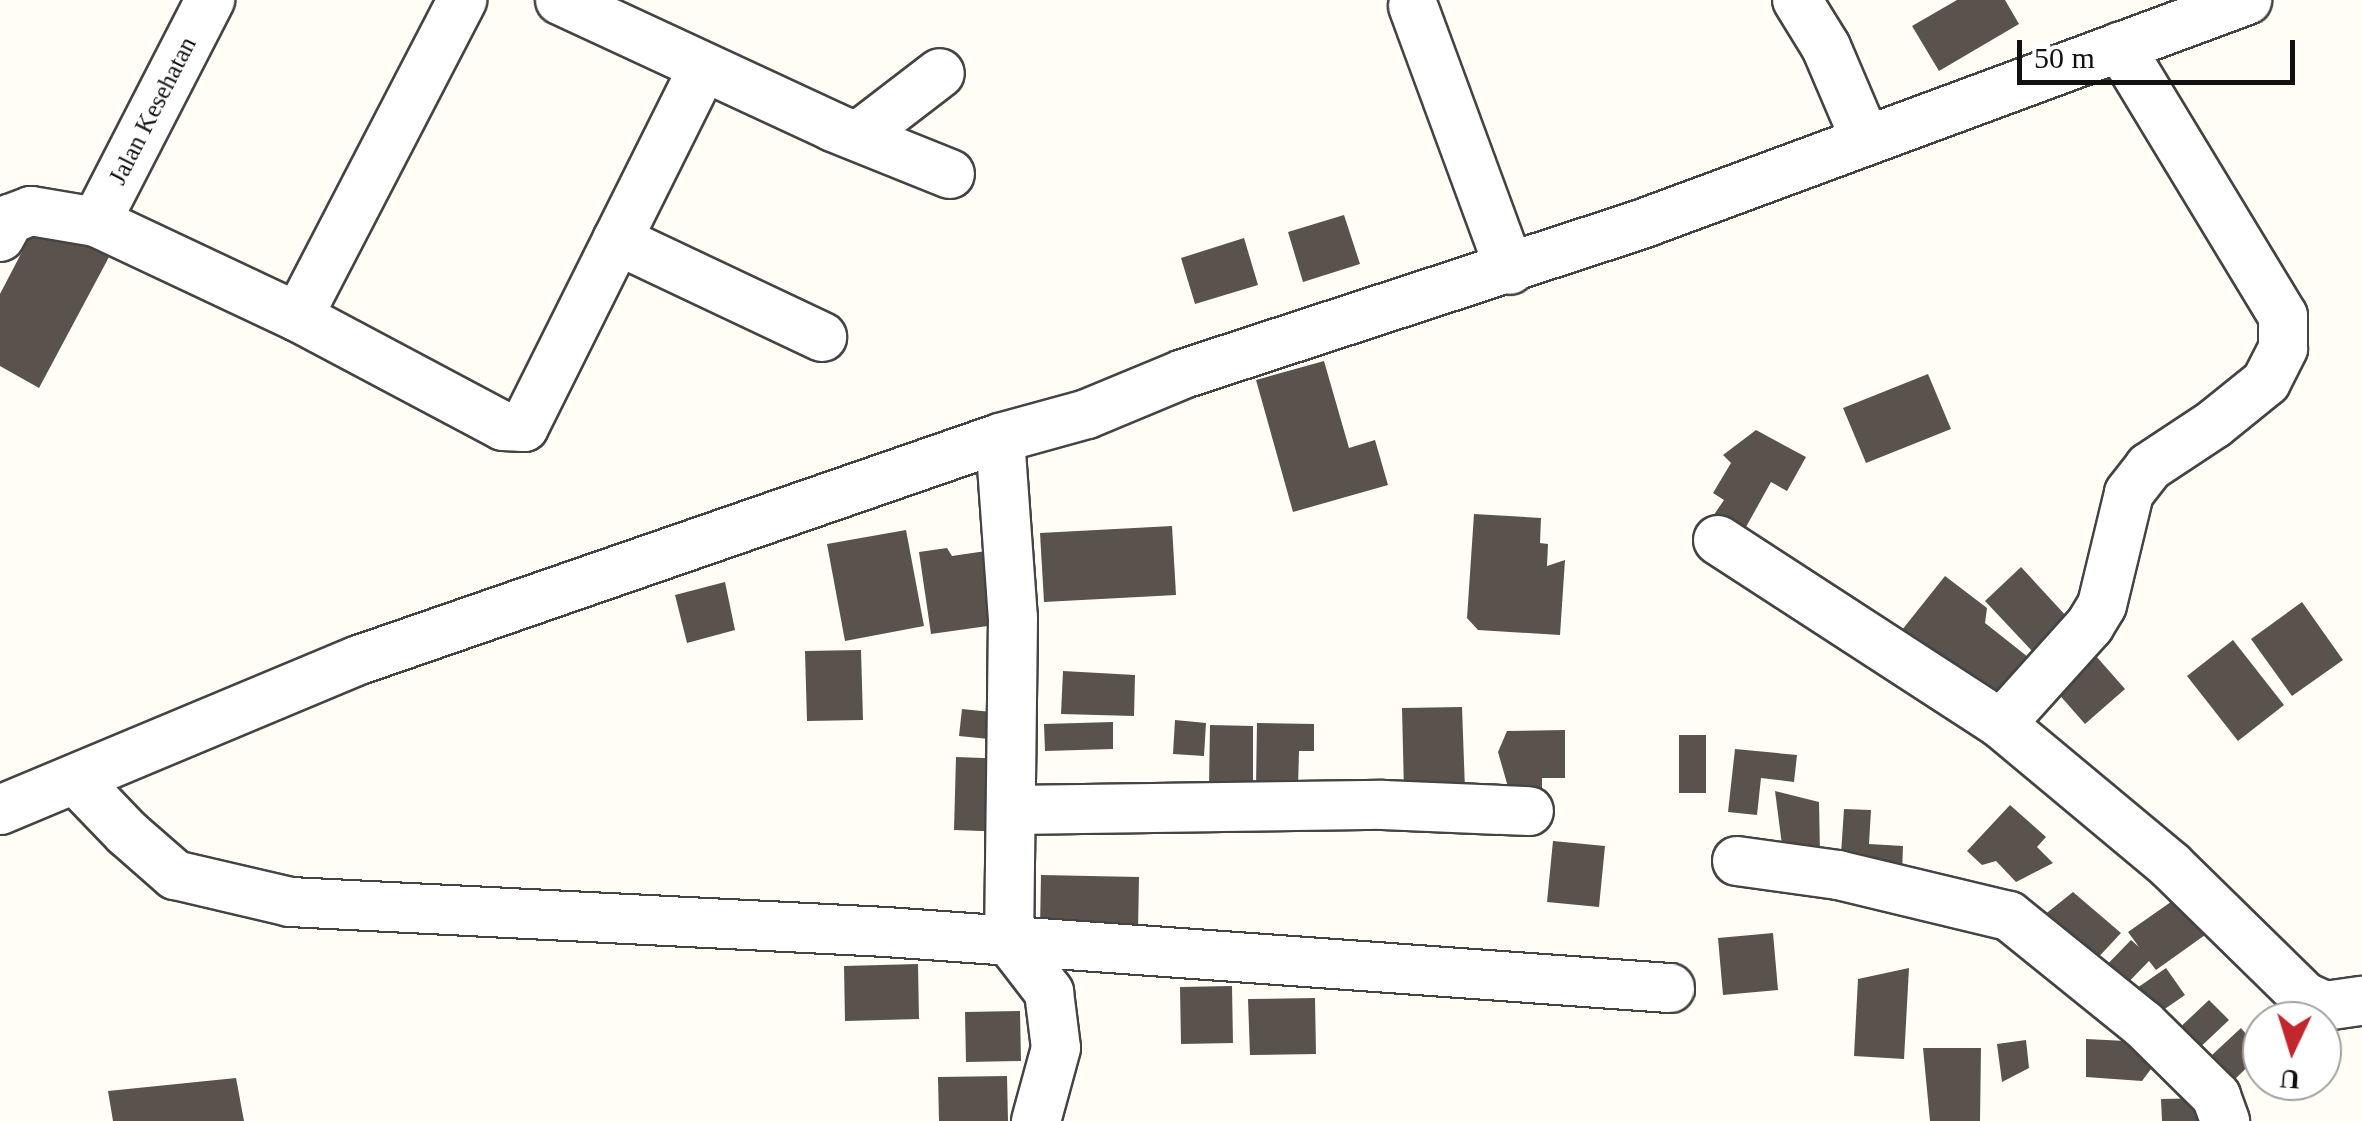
<!DOCTYPE html>
<style>
body{margin:0}
#map{position:relative;width:2362px;height:1121px;overflow:hidden;background:#fffdf5;font-family:Georgia,serif}
div>[style]{position:absolute}
.building>*{inset:0;background:#5a524d}
.roads{filter:drop-shadow(2px 0 #444) drop-shadow(-2px 0 #444) drop-shadow(0 2px #444) drop-shadow(0 -2px #444)}
.minor>*{height:48px;margin:-24px;padding:0 24px;transform-origin:24px;border-radius:24px;background:#fff}
span{translate:-50% -50%;white-space:nowrap;text-align:center;line-height:1.15;-webkit-text-stroke:10px #fff;paint-order:stroke}
.street-label{font-size:25px;color:#111}
.north{position:absolute;left:2242px;top:1001px;width:100px;height:100px;box-sizing:border-box;background:#fff;border:2px solid #a0a0a0;border-radius:50%;rotate:184deg;font-size:28px;font-weight:700;line-height:40px;text-align:center;color:#111}
.north::after{content:'';display:block;margin:auto;width:35px;height:45px;background:#c4262e;clip-path:polygon(50% 0,100% 100%,50% 72%,0 100%)}
.scale{position:absolute;left:2017px;top:40px;width:278px;height:45px;box-sizing:border-box;border:5px solid #111;border-top:0;padding-left:12px;font-size:30px;line-height:35px;white-space:nowrap;color:#111;-webkit-text-stroke:8px #fff;paint-order:stroke}
</style>
<div id="map">
<div class="building">
<div style="clip-path:polygon(1957px 0,2005px 0,2019px 24px,1939px 71px,1912px 26px)"></div>
<div style="clip-path:polygon(1344px 215px,1360px 264px,1303px 282px,1288px 232px)"></div>
<div style="clip-path:polygon(37px 223px,109px 257px,39px 388px,0 366px,0 294px)"></div>
<div style="clip-path:polygon(1244px 238px,1258px 285px,1195px 304px,1181px 258px)"></div>
<div style="clip-path:polygon(1324px 361px,1349px 448px,1375px 440px,1388px 485px,1293px 512px,1256px 380px)"></div>
<div style="clip-path:polygon(1928px 374px,1951px 429px,1866px 463px,1843px 408px)"></div>
<div style="clip-path:polygon(1756px 430px,1806px 457px,1787px 491px,1771px 482px,1746px 527px,1728px 530px,1711px 519px,1724px 500px,1713px 493px,1731px 463px,1723px 455px)"></div>
<div style="clip-path:polygon(1474px 514px,1541px 518px,1540px 543px,1548px 544px,1547px 566px,1565px 560px,1560px 635px,1478px 630px,1467px 618px)"></div>
<div style="clip-path:polygon(1172px 526px,1176px 595px,1044px 602px,1040px 533px)"></div>
<div style="clip-path:polygon(906px 530px,924px 626px,845px 641px,827px 544px)"></div>
<div style="clip-path:polygon(1027px 545px,1037px 619px,931px 634px,919px 552px,947px 548px,952px 556px)"></div>
<div style="clip-path:polygon(2021px 567px,2068px 618px,2032px 651px,1985px 601px)"></div>
<div style="clip-path:polygon(1945px 576px,1987px 608px,1985px 623px,2028px 657px,1992px 702px,1902px 630px)"></div>
<div style="clip-path:polygon(725px 582px,735px 630px,687px 643px,675px 595px)"></div>
<div style="clip-path:polygon(2302px 602px,2343px 660px,2292px 696px,2251px 639px)"></div>
<div style="clip-path:polygon(2074px 631px,2125px 689px,2085px 724px,2034px 666px)"></div>
<div style="clip-path:polygon(2233px 640px,2284px 705px,2238px 741px,2187px 676px)"></div>
<div style="clip-path:polygon(861px 650px,863px 720px,807px 721px,805px 651px)"></div>
<div style="clip-path:polygon(1063px 671px,1135px 675px,1134px 716px,1061px 714px)"></div>
<div style="clip-path:polygon(1462px 707px,1465px 790px,1404px 791px,1402px 708px)"></div>
<div style="clip-path:polygon(962px 709px,1011px 714px,1009px 741px,959px 736px)"></div>
<div style="clip-path:polygon(1175px 720px,1206px 723px,1204px 756px,1173px 754px)"></div>
<div style="clip-path:polygon(1113px 722px,1113px 749px,1045px 751px,1044px 724px)"></div>
<div style="clip-path:polygon(1257px 723px,1314px 724px,1314px 751px,1299px 751px,1298px 788px,1256px 788px)"></div>
<div style="clip-path:polygon(1210px 725px,1253px 726px,1253px 786px,1209px 786px)"></div>
<div style="clip-path:polygon(1565px 730px,1565px 778px,1542px 778px,1542px 794px,1510px 794px,1498px 752px,1507px 731px)"></div>
<div style="clip-path:polygon(1679px 735px,1706px 735px,1706px 793px,1679px 793px)"></div>
<div style="clip-path:polygon(1735px 749px,1797px 755px,1794px 782px,1761px 778px,1757px 815px,1728px 812px)"></div>
<div style="clip-path:polygon(956px 757px,1011px 759px,1009px 832px,954px 830px)"></div>
<div style="clip-path:polygon(1775px 791px,1819px 802px,1820px 854px,1782px 845px)"></div>
<div style="clip-path:polygon(2010px 805px,2046px 837px,2037px 847px,2053px 863px,2016px 882px,1996px 861px,1982px 865px,1967px 851px)"></div>
<div style="clip-path:polygon(1844px 809px,1871px 810px,1869px 844px,1903px 846px,1902px 874px,1840px 869px)"></div>
<div style="clip-path:polygon(1553px 841px,1605px 846px,1599px 907px,1547px 902px)"></div>
<div style="clip-path:polygon(1041px 875px,1139px 877px,1138px 930px,1040px 928px)"></div>
<div style="clip-path:polygon(2073px 892px,2121px 933px,2094px 962px,2038px 920px)"></div>
<div style="clip-path:polygon(2178px 897px,2205px 935px,2156px 970px,2149px 961px,2117px 994px,2098px 974px,2131px 940px,2139px 947px,2128px 932px)"></div>
<div style="clip-path:polygon(1773px 933px,1778px 990px,1723px 995px,1718px 938px)"></div>
<div style="clip-path:polygon(918px 964px,919px 1019px,845px 1021px,844px 966px)"></div>
<div style="clip-path:polygon(1909px 968px,1904px 1059px,1854px 1056px,1858px 979px)"></div>
<div style="clip-path:polygon(2166px 968px,2185px 995px,2143px 1024px,2124px 997px)"></div>
<div style="clip-path:polygon(1232px 986px,1233px 1043px,1181px 1044px,1180px 987px)"></div>
<div style="clip-path:polygon(1315px 998px,1316px 1054px,1250px 1055px,1248px 999px)"></div>
<div style="clip-path:polygon(2209px 1000px,2229px 1020px,2193px 1054px,2173px 1034px)"></div>
<div style="clip-path:polygon(1020px 1011px,1021px 1061px,966px 1062px,965px 1012px)"></div>
<div style="clip-path:polygon(2241px 1028px,2262px 1053px,2234px 1080px,2212px 1055px)"></div>
<div style="clip-path:polygon(2086px 1039px,2146px 1042px,2151px 1069px,2142px 1081px,2086px 1077px)"></div>
<div style="clip-path:polygon(2026px 1040px,2029px 1068px,2002px 1082px,1997px 1044px)"></div>
<div style="clip-path:polygon(1923px 1048px,1981px 1048px,1980px 1121px,1930px 1121px)"></div>
<div style="clip-path:polygon(1007px 1076px,1008px 1121px,939px 1121px,938px 1077px)"></div>
<div style="clip-path:polygon(236px 1078px,244px 1121px,113px 1121px,108px 1091px)"></div>
<div style="clip-path:polygon(2209px 1098px,2210px 1121px,2162px 1121px,2161px 1099px)"></div>
</div>
<div class="roads">
<div class="minor">
<div style="left:560px;top:0;width:301px;rotate:24.9deg"></div>
<div style="left:833px;top:127px;width:126px;rotate:21.9deg"></div>
<div style="left:1797px;top:0;width:55px;rotate:58.3deg"></div>
<div style="left:1826px;top:47px;width:102px;rotate:66.9deg"></div>
<div style="left:1413px;top:6px;width:281px;rotate:69.8deg"></div>
<div style="left:858px;top:136px;width:103px;rotate:-37.5deg"></div>
<div style="left:96px;top:222px;width:250px;rotate:-62.8deg"></div>
<div style="left:0;top:237px;width:21px;rotate:-61deg"></div>
<div style="left:10px;top:219px;width:22px;rotate:-21deg"></div>
<div style="left:31px;top:211px;width:66px;rotate:9.6deg"></div>
<div style="left:96px;top:222px;width:223px;rotate:25.2deg"></div>
<div style="left:298px;top:317px;width:232px;rotate:28deg"></div>
<div style="left:503px;top:426px;width:21px;rotate:3deg"></div>
<div style="left:524px;top:427px;width:401px;rotate:-63.5deg"></div>
<div style="left:617px;top:240px;width:227px;rotate:25.3deg"></div>
<div style="left:298px;top:317px;width:357px;rotate:-62.6deg"></div>
<div style="left:1000px;top:438px;width:180px;rotate:85.9deg"></div>
<div style="left:1013px;top:618px;width:322px;rotate:90.7deg"></div>
<div style="left:1009px;top:940px;width:66px;rotate:52.4deg"></div>
<div style="left:1049px;top:992px;width:56px;rotate:82.9deg"></div>
<div style="left:1056px;top:1048px;width:76px;rotate:105.3deg"></div>
<div style="left:1718px;top:540px;width:338px;rotate:33deg"></div>
<div style="left:2001px;top:724px;width:133px;rotate:-48deg"></div>
<div style="left:2090px;top:625px;width:23px;rotate:-59deg"></div>
<div style="left:2102px;top:605px;width:115px;rotate:-76.4deg"></div>
<div style="left:2129px;top:493px;width:33px;rotate:-52deg"></div>
<div style="left:2149px;top:467px;width:78px;rotate:-33.5deg"></div>
<div style="left:2214px;top:424px;width:67px;rotate:-38.9deg"></div>
<div style="left:2266px;top:382px;width:38px;rotate:-63deg"></div>
<div style="left:2283px;top:348px;width:32px;rotate:-90deg"></div>
<div style="left:2283px;top:316px;width:315px;rotate:-121.2deg"></div>
<div style="left:2001px;top:724px;width:220px;rotate:39.8deg"></div>
<div style="left:2170px;top:865px;width:189px;rotate:44.4deg"></div>
<div style="left:2305px;top:997px;width:22px;rotate:24deg"></div>
<div style="left:2325px;top:1006px;width:37px;rotate:-8deg"></div>
<div style="left:76px;top:780px;width:74px;rotate:46.1deg"></div>
<div style="left:127px;top:833px;width:64px;rotate:41.2deg"></div>
<div style="left:175px;top:875px;width:118px;rotate:13.2deg"></div>
<div style="left:290px;top:902px;width:597px;rotate:2.88deg"></div>
<div style="left:886px;top:932px;width:786px;rotate:4.09deg"></div>
<div style="left:0;top:810px;width:389px;rotate:-22.7deg"></div>
<div style="left:359px;top:660px;width:678px;rotate:-19.1deg"></div>
<div style="left:1000px;top:438px;width:90px;rotate:-15.4deg"></div>
<div style="left:1087px;top:414px;width:104px;rotate:-22.6deg"></div>
<div style="left:1183px;top:374px;width:488px;rotate:-18.1deg"></div>
<div style="left:1647px;top:222px;width:640px;rotate:-20.3deg"></div>
<div style="left:1012px;top:810px;width:371px;rotate:-0.8deg"></div>
<div style="left:1383px;top:805px;width:146px;rotate:2.4deg"></div>
<div style="left:1737px;top:861px;width:102px;rotate:7.9deg"></div>
<div style="left:1838px;top:875px;width:176px;rotate:13.5deg"></div>
<div style="left:2009px;top:916px;width:172px;rotate:38.9deg"></div>
<div style="left:2143px;top:1024px;width:103px;rotate:44.6deg"></div>
<div style="left:2216px;top:1096px;width:27px;rotate:70deg"></div>
</div>
</div>
<div class="street-label">
<span style="left:153px;top:111px;rotate:-63deg">Jalan Kesehatan</span>
</div>
<div class="north">U</div>
<div class="scale">50 m</div>
</div>
